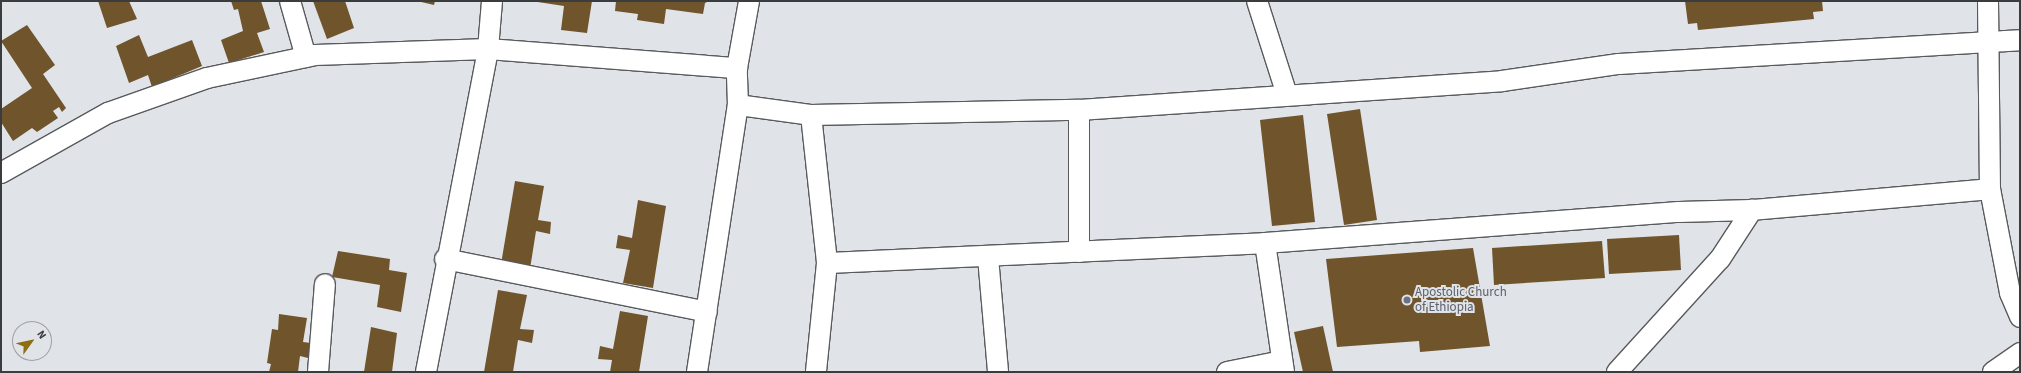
<!DOCTYPE html>
<style>
body{margin:0}
#map{position:relative;width:2021px;height:373px;overflow:hidden;background:#e0e3e7;font-family:"Source Sans 3",sans-serif}
div>[style]{position:absolute}
.building>*{inset:0;background:#70542b}
.roads{filter:drop-shadow(1px 0 #585a5d) drop-shadow(-1px 0 #585a5d) drop-shadow(0 1px #585a5d) drop-shadow(0 -1px #585a5d)}
.street>*{height:20px;margin:-10px;padding:0 10px;transform-origin:10px;border-radius:10px;background:#fff}
.dots>*{width:11px;height:11px;translate:-50% -50%;box-sizing:border-box;border:2px solid #e0e3e7;border-radius:50%}
span{translate:-50% -50%;white-space:nowrap;text-align:center;line-height:1.15;-webkit-text-stroke:4px #e0e3e7;paint-order:stroke}
.worship-label{font-size:13px;color:#5b616d}
.left{translate:0 -50%;text-align:left}
.frame{position:absolute;inset:0;border:2px solid #3b3c3d;pointer-events:none}
.north{position:absolute;left:12px;top:321px;width:40px;height:40px;box-sizing:border-box;background:#e0e3e7;border:1px solid #9ea0a3;border-radius:50%;rotate:57deg;font-size:11px;font-weight:700;line-height:16px;text-align:center;color:#3b3c3d}
.north::after{content:'';display:block;margin:auto;width:14px;height:18px;background:#8d6f12;clip-path:polygon(50% 0,100% 100%,50% 72%,0 100%)}
</style>
<div id="map">
<div class="building">
<div style="clip-path:polygon(98px 1px,129px 1px,137px 19px,107px 28px)"></div>
<div style="clip-path:polygon(231px 1px,261px 1px,270px 29px,257px 33px,264px 52px,229px 63px,221px 40px,243px 31px,238px 9px,234px 10px)"></div>
<div style="clip-path:polygon(313px 1px,345px 1px,354px 28px,327px 39px)"></div>
<div style="clip-path:polygon(417px 1px,435px 1px,434px 5px)"></div>
<div style="clip-path:polygon(531px 1px,592px 1px,587px 33px,561px 30px,564px 6px)"></div>
<div style="clip-path:polygon(616px 1px,709px 1px,705px 3px,703px 14px,666px 9px,664px 24px,637px 20px,638px 14px,615px 11px)"></div>
<div style="clip-path:polygon(1685px 1px,1822px 1px,1823px 11px,1813px 12px,1814px 19px,1698px 30px,1697px 23px,1688px 24px)"></div>
<div style="clip-path:polygon(27px 25px,55px 65px,43px 74px,66px 108px,62px 112px,59px 107px,53px 111px,58px 118px,37px 132px,32px 128px,13px 141px,1px 122px,1px 109px,32px 88px,1px 41px)"></div>
<div style="clip-path:polygon(139px 35px,148px 57px,192px 40px,202px 66px,152px 87px,148px 75px,129px 83px,116px 46px)"></div>
<div style="clip-path:polygon(1360px 109px,1377px 220px,1344px 225px,1327px 114px)"></div>
<div style="clip-path:polygon(1303px 115px,1315px 222px,1272px 226px,1260px 120px)"></div>
<div style="clip-path:polygon(515px 181px,544px 186px,538px 220px,551px 222px,550px 234px,536px 231px,530px 269px,501px 264px)"></div>
<div style="clip-path:polygon(638px 200px,666px 206px,653px 288px,623px 283px,630px 250px,616px 248px,618px 235px,632px 238px)"></div>
<div style="clip-path:polygon(1679px 235px,1681px 270px,1609px 274px,1607px 239px)"></div>
<div style="clip-path:polygon(1602px 241px,1605px 278px,1494px 285px,1492px 248px)"></div>
<div style="clip-path:polygon(1473px 248px,1490px 346px,1420px 352px,1419px 341px,1337px 347px,1326px 259px)"></div>
<div style="clip-path:polygon(338px 251px,390px 259px,389px 270px,407px 273px,401px 312px,377px 307px,380px 285px,332px 277px)"></div>
<div style="clip-path:polygon(498px 290px,527px 295px,520px 329px,534px 330px,532px 343px,518px 340px,513px 372px,484px 372px)"></div>
<div style="clip-path:polygon(620px 311px,648px 316px,639px 372px,610px 372px,612px 360px,598px 359px,600px 346px,613px 349px)"></div>
<div style="clip-path:polygon(279px 314px,307px 318px,303px 342px,311px 343px,308px 358px,300px 356px,298px 372px,269px 372px,271px 364px,267px 363px,272px 329px,278px 330px)"></div>
<div style="clip-path:polygon(1323px 326px,1333px 372px,1303px 372px,1294px 332px)"></div>
<div style="clip-path:polygon(371px 327px,397px 333px,392px 372px,364px 372px)"></div>
</div>
<div class="roads">
<div class="street">
<div style="left:290px;top:1px;width:58px;rotate:74.1deg"></div>
<div style="left:1257px;top:1px;width:99px;rotate:72.3deg"></div>
<div style="left:1988px;top:1px;width:188px;rotate:89.4deg"></div>
<div style="left:1990px;top:189px;width:106px;rotate:79.1deg"></div>
<div style="left:2010px;top:293px;width:26px;rotate:67deg"></div>
<div style="left:738px;top:105px;width:74px;rotate:7.8deg"></div>
<div style="left:811px;top:115px;width:149px;rotate:83.8deg"></div>
<div style="left:827px;top:263px;width:110px;rotate:95.8deg"></div>
<div style="left:811px;top:115px;width:268px;rotate:-1.1deg"></div>
<div style="left:1079px;top:110px;width:424px;rotate:-3.9deg"></div>
<div style="left:1502px;top:81px;width:118px;rotate:-8.3deg"></div>
<div style="left:1619px;top:64px;width:402px;rotate:-3.4deg"></div>
<div style="left:1px;top:173px;width:123px;rotate:-29.3deg"></div>
<div style="left:108px;top:113px;width:105px;rotate:-19.5deg"></div>
<div style="left:207px;top:78px;width:110px;rotate:-12deg"></div>
<div style="left:315px;top:55px;width:173px;rotate:-2deg"></div>
<div style="left:488px;top:49px;width:250px;rotate:4.4deg"></div>
<div style="left:1265px;top:243px;width:130px;rotate:81.6deg"></div>
<div style="left:1079px;top:252px;width:142px;rotate:-90deg"></div>
<div style="left:988px;top:257px;width:115px;rotate:85deg"></div>
<div style="left:445px;top:259px;width:267px;rotate:11.4deg"></div>
<div style="left:827px;top:263px;width:438px;rotate:-2.6deg"></div>
<div style="left:1265px;top:243px;width:415px;rotate:-4.3deg"></div>
<div style="left:1679px;top:212px;width:73px;rotate:-1.6deg"></div>
<div style="left:1752px;top:210px;width:239px;rotate:-5deg"></div>
<div style="left:318px;top:372px;width:88px;rotate:-85.5deg"></div>
<div style="left:426px;top:372px;width:329px;rotate:-79.1deg"></div>
<div style="left:488px;top:49px;width:48px;rotate:-85.2deg"></div>
<div style="left:697px;top:372px;width:270px;rotate:-81.3deg"></div>
<div style="left:738px;top:105px;width:37px;rotate:-92deg"></div>
<div style="left:737px;top:68px;width:68px;rotate:-79.8deg"></div>
<div style="left:1227px;top:372px;width:56px;rotate:-11.3deg"></div>
<div style="left:1617px;top:372px;width:153px;rotate:-47.7deg"></div>
<div style="left:1720px;top:259px;width:59px;rotate:-56.9deg"></div>
<div style="left:1993px;top:372px;width:33px;rotate:-35deg"></div>
</div>
</div>
<div class="dots">
<div style="left:1407px;top:300px;background:#6b7280"></div>
</div>
<div class="worship-label">
<span class="left" style="left:1415px;top:300px">Apostolic Church<br>of Ethiopia</span>
</div>
<div class="frame"></div>
<div class="north">N</div>
</div>
